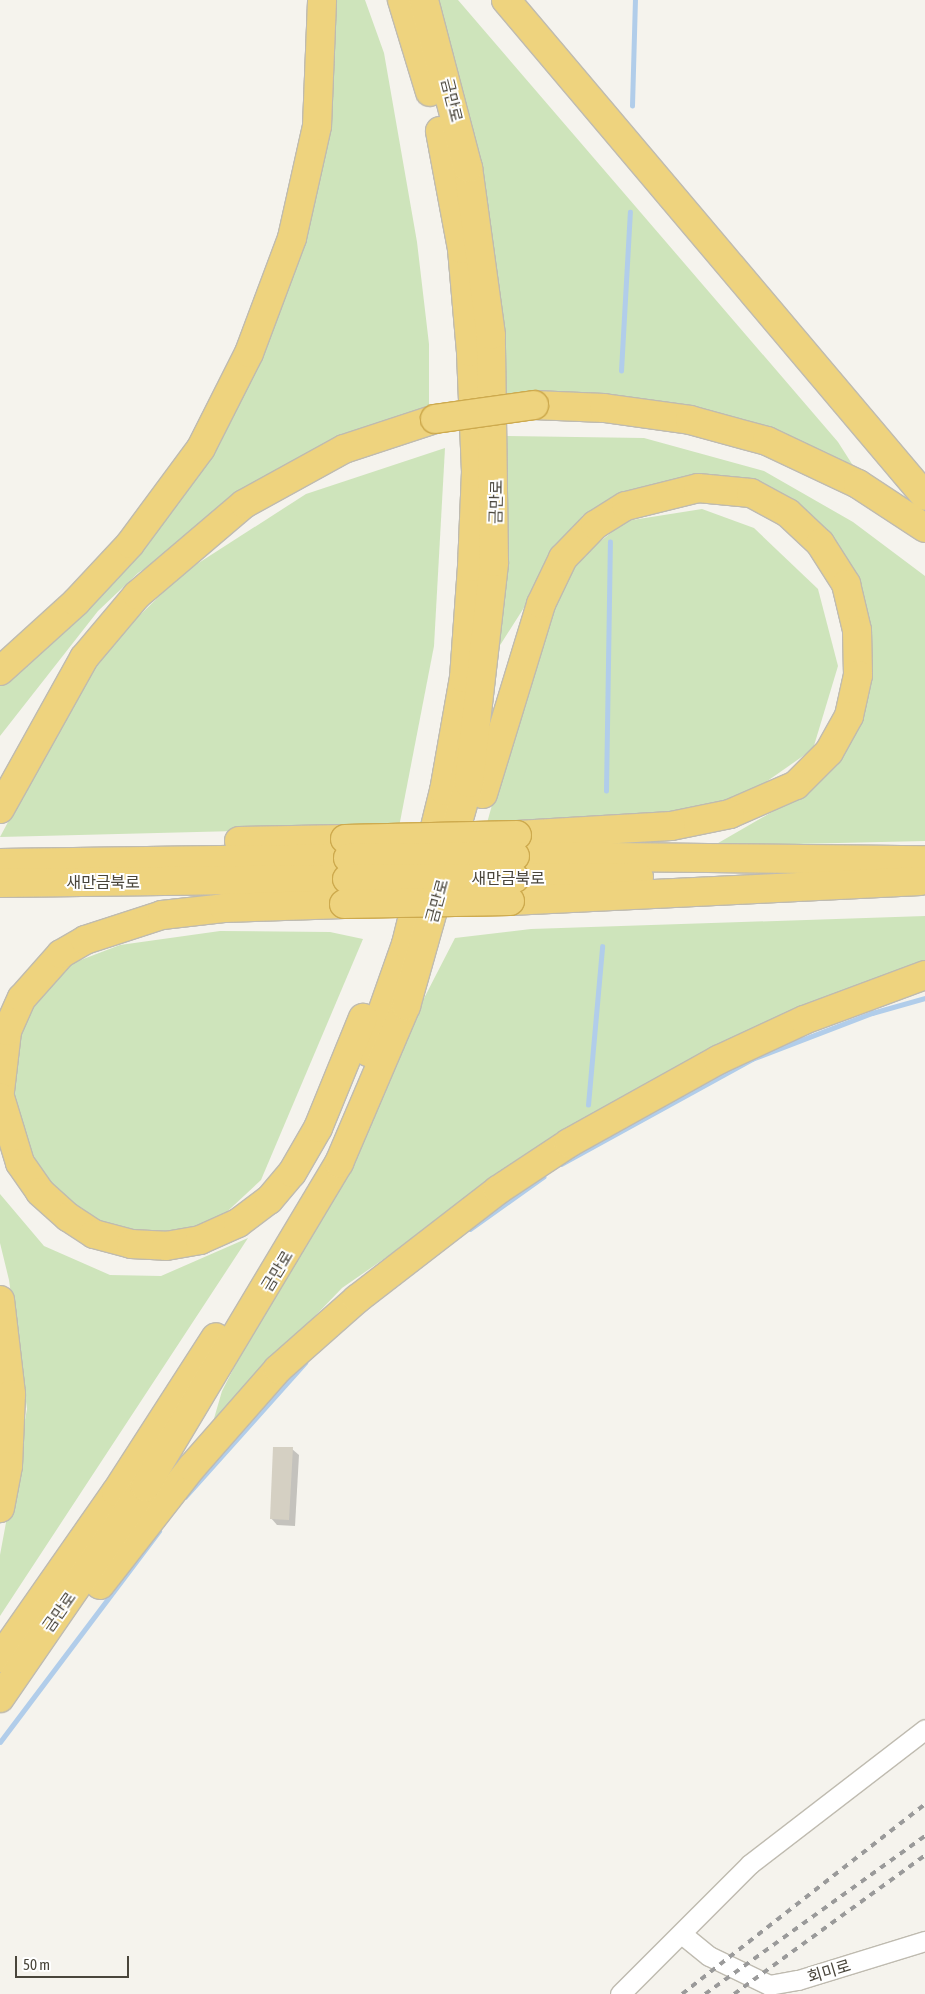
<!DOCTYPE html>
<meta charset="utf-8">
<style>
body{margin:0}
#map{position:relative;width:925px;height:1994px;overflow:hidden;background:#f5f3ed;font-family:"Asap Condensed","Noto Sans KR",sans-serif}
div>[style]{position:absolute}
.green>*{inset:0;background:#cee4bb}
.shadow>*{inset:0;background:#0003}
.stream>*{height:4.5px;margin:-2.25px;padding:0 2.25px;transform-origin:2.25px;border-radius:2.25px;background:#b1cdea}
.building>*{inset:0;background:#d5d0c3}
.roads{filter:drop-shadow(1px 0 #bfbbb0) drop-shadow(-1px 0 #bfbbb0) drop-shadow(0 1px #bfbbb0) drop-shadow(0 -1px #bfbbb0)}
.minor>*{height:19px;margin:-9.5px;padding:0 9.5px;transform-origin:9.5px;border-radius:9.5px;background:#fff}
.highway>*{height:28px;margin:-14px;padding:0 14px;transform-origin:14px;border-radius:14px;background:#eed37e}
.rail>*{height:4px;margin-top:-2px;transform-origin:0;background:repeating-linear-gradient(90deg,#9a9a9a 0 6px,transparent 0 12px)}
.bridges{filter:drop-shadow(1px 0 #cdaa4e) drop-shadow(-1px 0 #cdaa4e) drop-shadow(0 1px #cdaa4e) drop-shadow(0 -1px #cdaa4e)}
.highway-bridge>*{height:28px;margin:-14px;padding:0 14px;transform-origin:14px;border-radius:14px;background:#eed37e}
span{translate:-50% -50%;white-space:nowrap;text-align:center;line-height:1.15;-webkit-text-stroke:4px #fff;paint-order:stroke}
.street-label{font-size:16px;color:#49453b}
.scale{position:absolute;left:15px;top:1956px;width:114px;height:22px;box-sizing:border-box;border:2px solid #49453b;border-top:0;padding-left:6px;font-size:15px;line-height:18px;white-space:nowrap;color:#49453b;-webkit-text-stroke:4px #fff;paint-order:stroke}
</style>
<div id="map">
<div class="green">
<div style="clip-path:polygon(326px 0,365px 0,384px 53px,417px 242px,429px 344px,429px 409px,337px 442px,138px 573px,98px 611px,0 736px,0 673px,61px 627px,262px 352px)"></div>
<div style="clip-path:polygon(432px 0,458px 0,838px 442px,859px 475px,712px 411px,564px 394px,505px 400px)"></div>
<div style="clip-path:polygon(507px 436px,644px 438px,764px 471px,853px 522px,925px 576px,925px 841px,713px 846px,805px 793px,863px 719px,872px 642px,851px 576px,772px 493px,647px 489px,583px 515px,497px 650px)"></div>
<div style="clip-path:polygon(445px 448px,434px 646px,399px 827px,0 837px,96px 658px,183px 573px,306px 494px)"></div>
<div style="clip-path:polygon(702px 509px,754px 528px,818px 589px,838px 666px,813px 749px,739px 801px,622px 821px,487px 823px,539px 636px,579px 558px,626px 521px)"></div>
<div style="clip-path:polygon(925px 916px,925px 967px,866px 982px,596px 1112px,342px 1288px,213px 1422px,222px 1391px,455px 938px,531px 929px)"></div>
<div style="clip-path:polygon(220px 931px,330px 932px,363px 939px,261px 1180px,217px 1221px,160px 1233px,102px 1226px,47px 1182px,16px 1121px,11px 1062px,27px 1016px,65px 966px,120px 945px)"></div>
<div style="clip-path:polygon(0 1194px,44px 1246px,110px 1275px,161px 1276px,248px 1238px,0 1616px,0 1555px,27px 1409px,9px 1280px,0 1243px)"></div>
</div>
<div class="shadow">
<div style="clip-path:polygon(292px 1449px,299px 1455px,295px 1526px,277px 1525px,271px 1518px)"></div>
</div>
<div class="stream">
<div style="left:632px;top:106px;width:106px;rotate:-88.4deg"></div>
<div style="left:621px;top:371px;width:159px;rotate:-86.8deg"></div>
<div style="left:606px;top:791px;width:249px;rotate:-89.1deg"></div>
<div style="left:588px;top:1105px;width:159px;rotate:-84.9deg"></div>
<div style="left:561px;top:1164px;width:218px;rotate:-28.8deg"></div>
<div style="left:752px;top:1059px;width:129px;rotate:-21deg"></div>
<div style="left:872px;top:1013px;width:55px;rotate:-15.8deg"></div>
<div style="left:470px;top:1229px;width:90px;rotate:-35.5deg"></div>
<div style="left:185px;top:1497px;width:180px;rotate:-48.2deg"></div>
<div style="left:0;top:1742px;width:264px;rotate:-53deg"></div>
</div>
<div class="building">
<div style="clip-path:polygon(273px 1447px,293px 1447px,289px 1520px,270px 1519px)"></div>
</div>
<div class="roads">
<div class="minor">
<div style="left:683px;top:1935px;width:33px;rotate:39deg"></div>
<div style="left:709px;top:1956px;width:67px;rotate:25.8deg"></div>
<div style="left:769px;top:1985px;width:29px;rotate:-10deg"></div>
<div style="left:798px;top:1980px;width:133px;rotate:-17.1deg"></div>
<div style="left:620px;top:1994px;width:184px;rotate:-45deg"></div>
<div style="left:750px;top:1864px;width:221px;rotate:-37.6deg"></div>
</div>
<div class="highway">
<div style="left:402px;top:0;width:96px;rotate:73.1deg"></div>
<div style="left:506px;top:0;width:649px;rotate:49.81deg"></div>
<div style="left:534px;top:405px;width:70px;rotate:2.5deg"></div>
<div style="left:604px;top:408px;width:87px;rotate:7.9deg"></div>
<div style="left:690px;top:420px;width:80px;rotate:15.3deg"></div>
<div style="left:767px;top:441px;width:101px;rotate:25.3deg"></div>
<div style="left:858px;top:484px;width:80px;rotate:33.3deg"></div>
<div style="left:0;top:671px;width:103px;rotate:-42.2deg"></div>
<div style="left:76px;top:602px;width:79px;rotate:-47deg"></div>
<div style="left:130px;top:544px;width:119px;rotate:-53.5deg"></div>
<div style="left:201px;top:448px;width:106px;rotate:-63.2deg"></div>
<div style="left:249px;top:353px;width:123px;rotate:-69.5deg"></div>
<div style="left:292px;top:238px;width:115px;rotate:-77.4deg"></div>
<div style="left:317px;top:126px;width:126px;rotate:-87.7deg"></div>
<div style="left:483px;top:794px;width:199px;rotate:-73deg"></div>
<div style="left:541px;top:604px;width:51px;rotate:-64.4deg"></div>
<div style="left:563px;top:558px;width:46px;rotate:-45.9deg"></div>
<div style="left:595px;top:525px;width:36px;rotate:-32deg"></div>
<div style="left:626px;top:506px;width:74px;rotate:-14deg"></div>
<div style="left:698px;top:488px;width:53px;rotate:5.4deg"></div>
<div style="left:751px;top:493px;width:42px;rotate:28.4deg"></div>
<div style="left:788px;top:513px;width:44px;rotate:43.2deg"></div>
<div style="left:820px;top:543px;width:49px;rotate:57.6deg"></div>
<div style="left:846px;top:584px;width:47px;rotate:76.6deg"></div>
<div style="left:857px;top:630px;width:45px;rotate:88.7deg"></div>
<div style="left:858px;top:675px;width:42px;rotate:102.4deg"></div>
<div style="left:849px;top:716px;width:41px;rotate:119.1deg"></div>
<div style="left:829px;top:752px;width:47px;rotate:135deg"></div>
<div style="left:796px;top:785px;width:72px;rotate:156.3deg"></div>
<div style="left:730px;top:814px;width:60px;rotate:168.5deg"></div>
<div style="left:671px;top:826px;width:154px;rotate:176.7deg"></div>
<div style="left:0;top:809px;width:173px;rotate:-60.9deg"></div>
<div style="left:84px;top:658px;width:82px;rotate:-49.9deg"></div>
<div style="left:137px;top:595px;width:140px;rotate:-40.4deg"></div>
<div style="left:244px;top:504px;width:114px;rotate:-28.8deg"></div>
<div style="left:344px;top:449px;width:96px;rotate:-18.2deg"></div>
<div style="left:239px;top:841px;width:106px;rotate:-1.1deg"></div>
<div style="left:515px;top:856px;width:410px;rotate:0.6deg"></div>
<div style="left:0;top:863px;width:348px;rotate:-0.8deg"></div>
<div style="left:515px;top:878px;width:124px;rotate:-0.5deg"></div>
<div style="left:0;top:883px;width:347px;rotate:-0.7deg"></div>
<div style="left:510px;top:901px;width:411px;rotate:-2.8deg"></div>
<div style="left:368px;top:1052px;width:114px;rotate:-70.6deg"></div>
<div style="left:406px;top:944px;width:158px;rotate:-76.1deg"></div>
<div style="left:444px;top:791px;width:115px;rotate:-80deg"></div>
<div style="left:464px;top:678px;width:111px;rotate:-85.9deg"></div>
<div style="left:472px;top:567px;width:95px;rotate:-87.6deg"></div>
<div style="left:476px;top:472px;width:120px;rotate:-92.4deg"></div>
<div style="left:471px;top:352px;width:103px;rotate:-95deg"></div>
<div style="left:462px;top:249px;width:120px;rotate:-100.6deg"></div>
<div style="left:0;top:1091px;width:60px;rotate:-83.3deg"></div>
<div style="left:7px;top:1031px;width:36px;rotate:-66deg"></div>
<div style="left:22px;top:998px;width:59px;rotate:-48.4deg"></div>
<div style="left:61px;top:954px;width:28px;rotate:-30deg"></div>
<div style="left:85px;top:940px;width:81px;rotate:-18deg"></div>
<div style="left:162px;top:915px;width:62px;rotate:-6.4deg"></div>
<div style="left:224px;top:908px;width:120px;rotate:-1.9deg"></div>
<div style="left:0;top:1097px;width:69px;rotate:73.1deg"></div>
<div style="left:20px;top:1163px;width:35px;rotate:55deg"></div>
<div style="left:40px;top:1192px;width:38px;rotate:42deg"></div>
<div style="left:68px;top:1217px;width:31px;rotate:33deg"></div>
<div style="left:94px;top:1234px;width:38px;rotate:15deg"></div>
<div style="left:131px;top:1244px;width:35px;rotate:3deg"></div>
<div style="left:166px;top:1246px;width:35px;rotate:-10deg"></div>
<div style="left:200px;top:1240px;width:42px;rotate:-24.1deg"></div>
<div style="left:238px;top:1223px;width:39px;rotate:-37deg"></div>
<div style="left:269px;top:1200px;width:35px;rotate:-50deg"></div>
<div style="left:292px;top:1173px;width:52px;rotate:-60deg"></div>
<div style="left:318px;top:1128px;width:119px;rotate:-67.8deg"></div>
<div style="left:0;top:1300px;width:95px;rotate:83.3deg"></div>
<div style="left:11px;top:1394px;width:72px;rotate:92.4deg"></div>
<div style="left:8px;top:1466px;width:43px;rotate:100.8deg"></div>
<div style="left:100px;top:1585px;width:150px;rotate:-52.1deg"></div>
<div style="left:192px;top:1467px;width:130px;rotate:-48.7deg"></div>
<div style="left:278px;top:1369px;width:106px;rotate:-41.5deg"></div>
<div style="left:357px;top:1299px;width:178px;rotate:-37.7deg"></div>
<div style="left:498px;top:1190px;width:85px;rotate:-33.5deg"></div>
<div style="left:569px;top:1143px;width:171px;rotate:-29.1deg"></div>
<div style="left:718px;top:1060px;width:95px;rotate:-24.9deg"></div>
<div style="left:804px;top:1020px;width:129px;rotate:-20.4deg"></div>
<div style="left:0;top:1658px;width:203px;rotate:-55.1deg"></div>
<div style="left:116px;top:1492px;width:184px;rotate:-57.2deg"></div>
<div style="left:0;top:1698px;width:256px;rotate:-55.5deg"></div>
<div style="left:145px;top:1487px;width:378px;rotate:-59.1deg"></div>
<div style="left:339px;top:1163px;width:171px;rotate:-66.9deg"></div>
<div style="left:406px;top:1006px;width:232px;rotate:-74.2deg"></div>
<div style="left:469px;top:783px;width:222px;rotate:-83.5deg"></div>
<div style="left:494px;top:562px;width:227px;rotate:-90.8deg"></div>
<div style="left:491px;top:335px;width:169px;rotate:-97.8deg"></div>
<div style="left:468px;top:168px;width:174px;rotate:-104.7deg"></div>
</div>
</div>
<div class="rail">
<div style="left:682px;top:1994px;width:308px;rotate:-38deg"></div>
<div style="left:705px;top:1994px;width:271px;rotate:-35.7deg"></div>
<div style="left:734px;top:1994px;width:236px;rotate:-36deg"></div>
</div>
<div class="bridges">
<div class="highway-bridge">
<div style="left:435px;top:419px;width:100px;rotate:-8deg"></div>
<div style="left:345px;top:839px;width:172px;rotate:-1.3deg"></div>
<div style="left:348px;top:858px;width:167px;rotate:-0.7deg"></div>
<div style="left:347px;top:879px;width:168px;rotate:-0.3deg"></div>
<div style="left:344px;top:904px;width:166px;rotate:-1deg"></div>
</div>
</div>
<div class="street-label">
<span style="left:452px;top:100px;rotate:76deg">금만로</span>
<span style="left:496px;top:502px;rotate:-89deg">금만로</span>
<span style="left:508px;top:878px">새만금북로</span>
<span style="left:103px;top:882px">새만금북로</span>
<span style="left:437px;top:901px;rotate:-75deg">금만로</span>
<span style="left:277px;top:1271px;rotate:-59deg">금만로</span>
<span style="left:59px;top:1612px;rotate:-55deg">금만로</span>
<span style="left:829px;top:1971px;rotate:-17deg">회미로</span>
</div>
<div class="scale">50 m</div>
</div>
